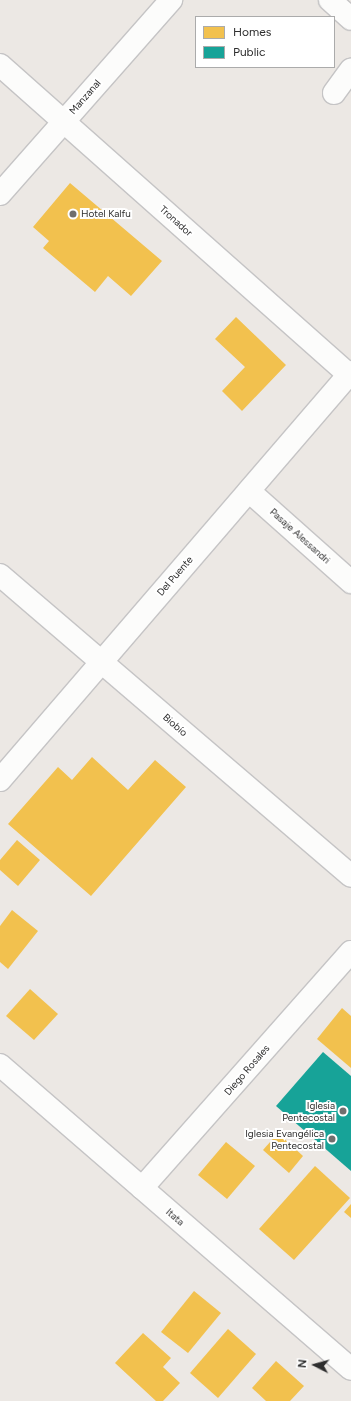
<!DOCTYPE html>
<meta charset="utf-8">
<style>
body{margin:0}
#map{position:relative;width:351px;height:1401px;overflow:hidden;background:#ece8e4;font-family:Figtree,sans-serif}
div>[style]{position:absolute}
.homes>*{inset:0;background:#f2c14e}
.public>*{inset:0;background:#17a398}
.roads{filter:drop-shadow(1px 0 #c5c4c5) drop-shadow(-1px 0 #c5c4c5) drop-shadow(0 1px #c5c4c5) drop-shadow(0 -1px #c5c4c5)}
.minor>*{height:22px;margin:-11px;padding:0 11px;transform-origin:11px;border-radius:11px;background:#fcfcfb}
.dots>*{width:11px;height:11px;translate:-50% -50%;box-sizing:border-box;border:2px solid #fff;border-radius:50%}
span{translate:-50% -50%;white-space:nowrap;text-align:center;line-height:1.15;-webkit-text-stroke:4px #fff;paint-order:stroke}
.street-label{font-size:10px;color:#2e2e2e}
.poi-label{font-size:10px;color:#2e2e2e}
.left{translate:0 -50%;text-align:left}
.right{translate:-100% -50%;text-align:right}
.legend{position:absolute;left:195px;top:16px;width:140px;height:52px;box-sizing:border-box;background:#fff;border:1px solid #ababab;margin:0;padding:5px 7px;list-style:none;font-size:12px;color:#2e2e2e}
.legend li{display:flex;align-items:center;gap:8px;height:20px}
.legend b{width:20px;border:1px solid #ababab}
.north{position:absolute;left:295px;top:1345px;width:40px;height:40px;-webkit-text-stroke:3px #fff;paint-order:stroke;rotate:276deg;font-size:11px;font-weight:700;line-height:16px;text-align:center;color:#2e2e2e}
.north::after{content:'';display:block;margin:auto;width:14px;height:18px;background:#2e2e2e;clip-path:polygon(50% 0,100% 100%,50% 72%,0 100%)}
</style>
<div id="map">
<div class="homes">
<div style="clip-path:polygon(70px 183px,162px 261px,131px 296px,108px 276px,95px 292px,43px 248px,49px 241px,33px 227px)"></div>
<div style="clip-path:polygon(236px 317px,286px 365px,242px 411px,222px 391px,245px 367px,215px 339px)"></div>
<div style="clip-path:polygon(92px 757px,128px 790px,155px 760px,186px 787px,91px 896px,8px 824px,58px 767px,72px 780px)"></div>
<div style="clip-path:polygon(17px 840px,40px 860px,18px 886px,0 870px,0 860px)"></div>
<div style="clip-path:polygon(12px 910px,38px 931px,8px 969px,0 962px,0 926px)"></div>
<div style="clip-path:polygon(30px 989px,58px 1014px,34px 1040px,6px 1016px)"></div>
<div style="clip-path:polygon(342px 1008px,351px 1016px,351px 1068px,317px 1039px)"></div>
<div style="clip-path:polygon(278px 1133px,303px 1156px,289px 1173px,263px 1150px)"></div>
<div style="clip-path:polygon(226px 1142px,255px 1166px,227px 1199px,198px 1175px)"></div>
<div style="clip-path:polygon(315px 1166px,350px 1198px,294px 1260px,259px 1229px)"></div>
<div style="clip-path:polygon(351px 1204px,351px 1218px,344px 1212px)"></div>
<div style="clip-path:polygon(194px 1291px,221px 1313px,188px 1353px,161px 1332px)"></div>
<div style="clip-path:polygon(228px 1329px,256px 1354px,218px 1398px,190px 1373px)"></div>
<div style="clip-path:polygon(143px 1333px,171px 1358px,163px 1367px,180px 1383px,163px 1401px,156px 1401px,115px 1363px)"></div>
<div style="clip-path:polygon(276px 1361px,304px 1386px,290px 1401px,266px 1401px,252px 1388px)"></div>
</div>
<div class="public">
<div style="clip-path:polygon(323px 1052px,351px 1076px,351px 1171px,276px 1106px)"></div>
</div>
<div class="roads">
<div class="minor">
<div style="left:330px;top:0;width:28px;rotate:42deg"></div>
<div style="left:0;top:65px;width:470px;rotate:41.6deg"></div>
<div style="left:334px;top:93px;width:29px;rotate:-54deg"></div>
<div style="left:0;top:194px;width:259px;rotate:-48.6deg"></div>
<div style="left:249px;top:491px;width:137px;rotate:41.7deg"></div>
<div style="left:0;top:575px;width:462px;rotate:40.6deg"></div>
<div style="left:0;top:780px;width:538px;rotate:-49.29deg"></div>
<div style="left:0;top:1065px;width:464px;rotate:40.9deg"></div>
<div style="left:142px;top:1188px;width:315px;rotate:-48.5deg"></div>
</div>
</div>
<div class="dots">
<div style="left:73px;top:214px;background:#706f6e"></div>
<div style="left:343px;top:1111px;background:#706f6e"></div>
<div style="left:332px;top:1139px;background:#706f6e"></div>
</div>
<div class="street-label">
<span style="left:85px;top:97px;rotate:-49deg">Manzanal</span>
<span style="left:176px;top:221px;rotate:42deg">Tronador</span>
<span style="left:300px;top:536px;rotate:42deg">Pasaje Alessandri</span>
<span style="left:175px;top:576px;rotate:-49deg">Del Puente</span>
<span style="left:175px;top:725px;rotate:41deg">Biobío</span>
<span style="left:247px;top:1070px;rotate:-49deg">Diego Rosales</span>
<span style="left:175px;top:1217px;rotate:41deg">Itata</span>
</div>
<div class="poi-label">
<span class="left" style="left:81px;top:214px">Hotel Kalfu</span>
<span class="right" style="left:335px;top:1111px">Iglesia<br>Pentecostal</span>
<span class="right" style="left:324px;top:1139px">Iglesia Evangélica<br>Pentecostal</span>
</div>
<ul class="legend">
<li><b style="height:11px;background:#f2c14e"></b>Homes</li>
<li><b style="height:11px;background:#17a398"></b>Public</li>
</ul>
<div class="north">N</div>
</div>
